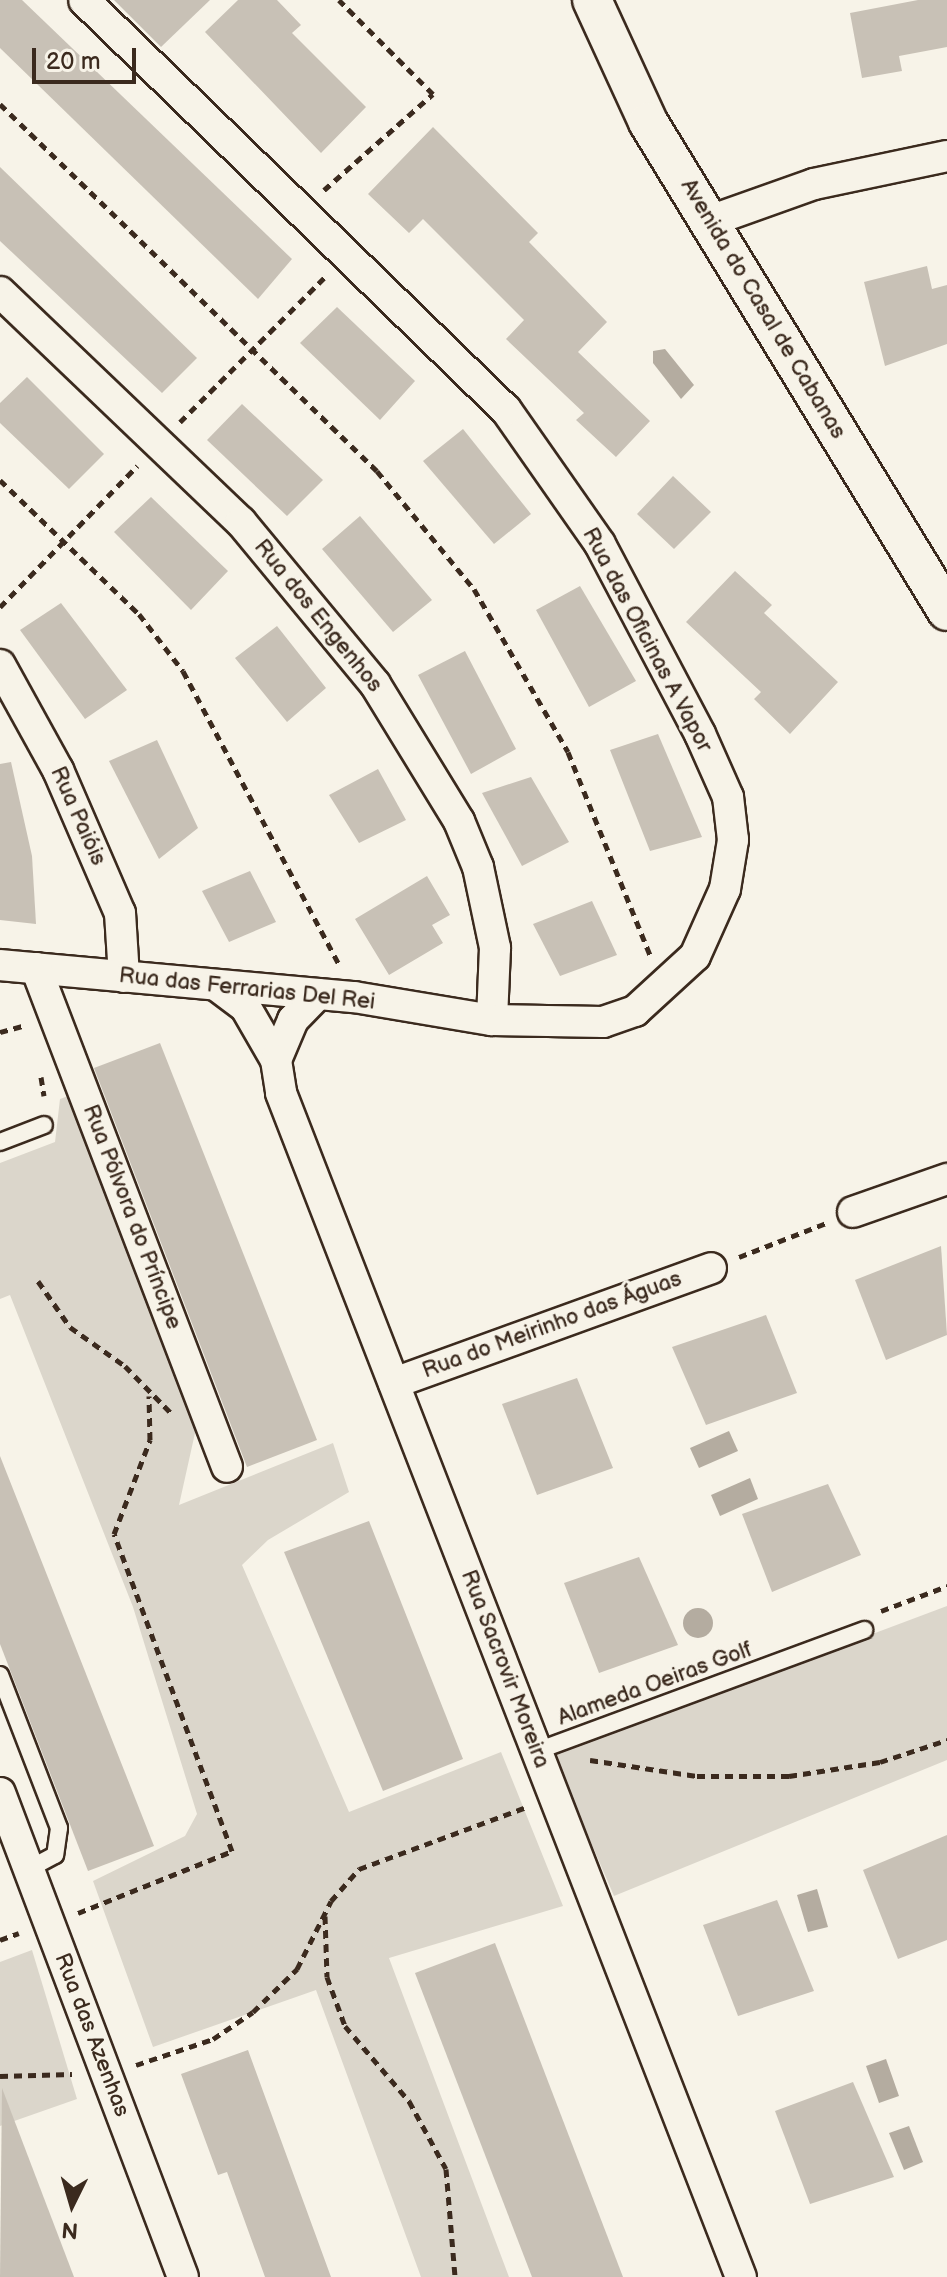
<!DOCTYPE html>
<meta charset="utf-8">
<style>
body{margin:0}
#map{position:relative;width:947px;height:2277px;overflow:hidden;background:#f7f3e8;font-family:"Balsamiq Sans",sans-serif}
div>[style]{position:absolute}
.green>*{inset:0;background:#dbd6cb}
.water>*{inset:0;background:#b4aca0}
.round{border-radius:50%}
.building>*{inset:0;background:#c8c1b6}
.path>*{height:5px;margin-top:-2.5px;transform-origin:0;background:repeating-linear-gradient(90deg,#3b2a1e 0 8px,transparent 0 14px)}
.roads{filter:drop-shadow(2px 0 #3b2a1e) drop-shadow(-2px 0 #3b2a1e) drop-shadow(0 2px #3b2a1e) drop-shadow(0 -2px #3b2a1e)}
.service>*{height:16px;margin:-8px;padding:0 8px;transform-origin:8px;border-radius:8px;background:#f7f3e8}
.minor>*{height:30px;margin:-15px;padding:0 15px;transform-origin:15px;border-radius:15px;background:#f7f3e8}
.tertiary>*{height:38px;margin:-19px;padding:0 19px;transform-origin:19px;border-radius:19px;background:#f7f3e8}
span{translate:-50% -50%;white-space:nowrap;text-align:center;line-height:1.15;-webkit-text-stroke:6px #f7f3e8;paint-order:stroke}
.street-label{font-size:22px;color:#3b2a1e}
.north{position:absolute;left:32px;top:2165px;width:80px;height:80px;-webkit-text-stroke:6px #f7f3e8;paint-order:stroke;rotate:185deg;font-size:22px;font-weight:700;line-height:32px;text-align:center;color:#3b2a1e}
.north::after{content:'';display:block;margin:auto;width:28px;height:36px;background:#3b2a1e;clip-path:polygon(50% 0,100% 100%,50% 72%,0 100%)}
.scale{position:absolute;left:32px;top:48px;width:104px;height:36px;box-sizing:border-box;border:4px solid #3b2a1e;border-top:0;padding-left:10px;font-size:24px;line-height:28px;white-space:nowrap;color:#3b2a1e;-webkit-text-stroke:6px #f7f3e8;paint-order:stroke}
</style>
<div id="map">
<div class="green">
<div style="clip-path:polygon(71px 1095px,197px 1424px,179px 1505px,333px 1443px,349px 1492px,268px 1540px,242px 1565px,349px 1812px,501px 1752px,563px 1906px,389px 1958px,509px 2277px,421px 2277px,316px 1990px,153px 2047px,93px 1881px,185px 1836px,197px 1814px,133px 1607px,10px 1295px,0 1299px,0 1163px,55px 1142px,60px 1099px)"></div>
<div style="clip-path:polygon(947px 1606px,947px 1760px,614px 1896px,553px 1754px)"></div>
<div style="clip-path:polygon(32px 1950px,77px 2099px,0 2126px,0 1962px)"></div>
</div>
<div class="water">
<div style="clip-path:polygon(665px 349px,694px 385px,681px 399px,653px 363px,653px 351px)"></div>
<div style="clip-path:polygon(729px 1431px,738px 1451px,699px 1468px,690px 1448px)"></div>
<div style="clip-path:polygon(750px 1478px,758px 1499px,720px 1516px,711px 1495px)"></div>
<div class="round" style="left:683px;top:1608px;width:30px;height:30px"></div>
<div style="clip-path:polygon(817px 1889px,828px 1927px,808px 1932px,797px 1895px)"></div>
<div style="clip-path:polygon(886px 2059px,899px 2096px,879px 2103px,866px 2066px)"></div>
<div style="clip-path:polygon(909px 2126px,923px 2162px,904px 2170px,889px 2133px)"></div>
</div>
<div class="building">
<div style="clip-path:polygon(0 0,22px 0,292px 259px,258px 299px,0 48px)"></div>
<div style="clip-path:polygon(114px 0,210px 0,161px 47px)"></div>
<div style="clip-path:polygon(238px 0,277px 0,301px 25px,292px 33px,366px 107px,321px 153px,205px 32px)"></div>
<div style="clip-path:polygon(918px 0,947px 0,947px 47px,899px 56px,902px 71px,862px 78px,850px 13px)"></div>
<div style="clip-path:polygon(433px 127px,538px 233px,529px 242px,607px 322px,578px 352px,650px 421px,616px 457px,576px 420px,584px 413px,506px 339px,524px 320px,423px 219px,409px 233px,368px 194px)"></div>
<div style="clip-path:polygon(0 167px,197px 358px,162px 393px,0 241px)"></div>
<div style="clip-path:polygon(927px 266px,932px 289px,947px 285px,947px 344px,885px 366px,864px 282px)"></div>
<div style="clip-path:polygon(337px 307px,415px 381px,380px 420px,300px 343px)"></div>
<div style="clip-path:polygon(27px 377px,104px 454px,69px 489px,0 423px,0 403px)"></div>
<div style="clip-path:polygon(242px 404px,323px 480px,287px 516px,207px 440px)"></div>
<div style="clip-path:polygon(463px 429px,531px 514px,494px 544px,423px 461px)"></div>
<div style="clip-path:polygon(673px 476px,711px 512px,674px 549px,637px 514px)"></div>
<div style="clip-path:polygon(151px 497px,228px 571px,191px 610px,114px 532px)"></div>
<div style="clip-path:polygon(360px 516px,432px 600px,393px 632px,322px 549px)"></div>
<div style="clip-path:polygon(735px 571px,772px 605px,764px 613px,838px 682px,790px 734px,754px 699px,761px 692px,686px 622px)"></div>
<div style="clip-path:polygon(580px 586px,636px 681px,589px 707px,536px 610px)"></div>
<div style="clip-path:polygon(61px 603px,127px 690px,85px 719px,20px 630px)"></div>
<div style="clip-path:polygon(277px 626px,326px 688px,287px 722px,235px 658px)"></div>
<div style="clip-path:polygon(465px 651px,516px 749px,471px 774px,418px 675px)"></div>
<div style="clip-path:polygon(658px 734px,702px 837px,650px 851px,610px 750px)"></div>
<div style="clip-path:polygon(157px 740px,198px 828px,159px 859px,109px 761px)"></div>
<div style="clip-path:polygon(11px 762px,32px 856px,36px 924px,0 920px,0 764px)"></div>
<div style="clip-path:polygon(378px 769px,406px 820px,359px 843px,329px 795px)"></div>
<div style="clip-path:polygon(531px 777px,569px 842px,522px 866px,482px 793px)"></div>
<div style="clip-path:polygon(250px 871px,276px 922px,229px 942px,202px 891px)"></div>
<div style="clip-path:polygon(427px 876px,450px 915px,432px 925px,443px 943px,389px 975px,355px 919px)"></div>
<div style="clip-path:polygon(592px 901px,617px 955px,560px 976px,533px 924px)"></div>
<div style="clip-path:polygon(160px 1043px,317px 1440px,247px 1467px,94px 1068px)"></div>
<div style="clip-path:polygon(941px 1246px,947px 1335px,886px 1360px,855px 1280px)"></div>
<div style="clip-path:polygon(766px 1315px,797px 1393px,706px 1425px,672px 1347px)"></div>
<div style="clip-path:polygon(577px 1378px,613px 1468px,537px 1495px,502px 1404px)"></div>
<div style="clip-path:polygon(0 1456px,154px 1846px,88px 1871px,0 1644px)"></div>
<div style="clip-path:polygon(828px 1484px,861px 1555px,772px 1592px,742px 1514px)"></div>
<div style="clip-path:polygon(369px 1521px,463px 1759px,383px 1791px,284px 1552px)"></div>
<div style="clip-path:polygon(639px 1557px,678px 1645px,599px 1673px,564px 1583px)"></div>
<div style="clip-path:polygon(947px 1835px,947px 1940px,898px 1959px,863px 1870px)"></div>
<div style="clip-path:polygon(777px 1900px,814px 1991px,738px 2016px,703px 1925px)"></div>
<div style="clip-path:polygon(495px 1943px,623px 2277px,532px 2277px,415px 1973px)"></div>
<div style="clip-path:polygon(248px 2050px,331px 2277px,265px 2277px,227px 2172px,218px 2175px,181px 2074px)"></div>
<div style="clip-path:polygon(853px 2082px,894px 2177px,810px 2204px,775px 2111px)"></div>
<div style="clip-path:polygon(2px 2088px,74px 2277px,0 2277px)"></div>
</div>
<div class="path">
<div style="left:0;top:104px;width:526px;rotate:44.23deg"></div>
<div style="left:377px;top:471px;width:153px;rotate:50.6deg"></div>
<div style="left:474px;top:589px;width:188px;rotate:60deg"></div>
<div style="left:568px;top:752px;width:219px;rotate:68deg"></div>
<div style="left:324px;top:190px;width:145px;rotate:-41.4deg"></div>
<div style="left:433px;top:94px;width:133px;rotate:-135deg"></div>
<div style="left:180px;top:422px;width:206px;rotate:-45deg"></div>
<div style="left:0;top:480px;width:193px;rotate:44deg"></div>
<div style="left:139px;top:614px;width:72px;rotate:52.3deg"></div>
<div style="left:183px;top:671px;width:332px;rotate:62deg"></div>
<div style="left:0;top:607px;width:197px;rotate:-45.8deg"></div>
<div style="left:0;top:1032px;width:27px;rotate:-15deg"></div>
<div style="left:41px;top:1077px;width:19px;rotate:81deg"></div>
<div style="left:739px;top:1257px;width:93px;rotate:-21.3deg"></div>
<div style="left:38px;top:1281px;width:56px;rotate:55.2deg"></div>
<div style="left:70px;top:1327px;width:67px;rotate:35.3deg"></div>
<div style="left:125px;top:1366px;width:69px;rotate:45.6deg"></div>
<div style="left:881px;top:1611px;width:71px;rotate:-20.7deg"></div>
<div style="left:590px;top:1760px;width:108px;rotate:8.5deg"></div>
<div style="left:697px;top:1776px;width:92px"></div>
<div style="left:789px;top:1776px;width:92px;rotate:-8.7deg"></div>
<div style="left:880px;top:1762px;width:71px;rotate:-18.2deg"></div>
<div style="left:78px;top:1913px;width:166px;rotate:-21.9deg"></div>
<div style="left:232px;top:1851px;width:338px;rotate:-110.4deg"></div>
<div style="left:114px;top:1534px;width:101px;rotate:-69deg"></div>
<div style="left:150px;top:1440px;width:44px;rotate:-91.3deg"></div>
<div style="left:325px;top:1916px;width:61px;rotate:88.1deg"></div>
<div style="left:327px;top:1977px;width:52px;rotate:69.8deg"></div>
<div style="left:345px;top:2026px;width:99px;rotate:49.5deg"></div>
<div style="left:409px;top:2101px;width:77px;rotate:61.4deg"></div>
<div style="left:446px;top:2169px;width:108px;rotate:85.2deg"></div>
<div style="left:0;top:1940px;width:20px;rotate:-20deg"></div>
<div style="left:136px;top:2065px;width:81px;rotate:-18.7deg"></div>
<div style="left:213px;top:2039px;width:48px;rotate:-34deg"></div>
<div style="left:253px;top:2012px;width:62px;rotate:-44.3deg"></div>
<div style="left:297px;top:1969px;width:76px;rotate:-63.4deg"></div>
<div style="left:331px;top:1901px;width:43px;rotate:-48.8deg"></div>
<div style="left:359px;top:1869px;width:176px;rotate:-20.3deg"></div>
<div style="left:0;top:2076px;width:72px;rotate:-1.6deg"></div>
</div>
<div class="roads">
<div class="service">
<div style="left:0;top:1142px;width:47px;rotate:-21.1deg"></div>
<div style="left:0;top:1675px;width:164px;rotate:68.9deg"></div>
<div style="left:59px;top:1828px;width:27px;rotate:98deg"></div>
<div style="left:55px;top:1855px;width:30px;rotate:152deg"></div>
<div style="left:537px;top:1751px;width:349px;rotate:-20.3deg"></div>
</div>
<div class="minor">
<div style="left:710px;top:221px;width:110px;rotate:-19.6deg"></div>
<div style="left:814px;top:184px;width:136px;rotate:-11.9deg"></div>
<div style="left:0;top:292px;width:333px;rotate:43.7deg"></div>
<div style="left:241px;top:522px;width:210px;rotate:50.4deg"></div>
<div style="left:375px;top:684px;width:161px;rotate:58.5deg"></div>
<div style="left:459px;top:821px;width:50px;rotate:67.6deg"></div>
<div style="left:478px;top:867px;width:83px;rotate:78.1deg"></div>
<div style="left:495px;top:948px;width:72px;rotate:92.4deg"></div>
<div style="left:0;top:665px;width:120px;rotate:61.1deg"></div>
<div style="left:58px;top:770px;width:156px;rotate:66.6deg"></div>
<div style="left:120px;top:913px;width:64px;rotate:86.4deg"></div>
<div style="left:0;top:965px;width:355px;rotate:5.2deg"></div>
<div style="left:354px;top:997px;width:140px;rotate:9.5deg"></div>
<div style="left:492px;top:1020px;width:111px;rotate:1deg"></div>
<div style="left:603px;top:1022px;width:34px;rotate:-19deg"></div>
<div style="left:635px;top:1011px;width:81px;rotate:-42.5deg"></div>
<div style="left:695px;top:956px;width:73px;rotate:-65.9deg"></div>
<div style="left:725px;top:889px;width:50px;rotate:-80.7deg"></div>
<div style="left:733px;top:840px;width:43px;rotate:-96.6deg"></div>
<div style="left:728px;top:797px;width:69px;rotate:-114deg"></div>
<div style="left:700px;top:734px;width:215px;rotate:-117.8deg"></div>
<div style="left:600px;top:544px;width:164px;rotate:-125deg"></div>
<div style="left:506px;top:410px;width:588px;rotate:-135.83deg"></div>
<div style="left:36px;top:968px;width:534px;rotate:69.05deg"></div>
<div style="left:216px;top:985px;width:38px;rotate:37deg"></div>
<div style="left:246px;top:1008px;width:60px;rotate:60deg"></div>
<div style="left:318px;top:994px;width:36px;rotate:134deg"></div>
<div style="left:293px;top:1020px;width:43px;rotate:113deg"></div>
<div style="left:276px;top:1060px;width:33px;rotate:81deg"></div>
<div style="left:281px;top:1093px;width:1270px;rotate:68.77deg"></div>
<div style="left:853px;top:1212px;width:100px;rotate:-19.3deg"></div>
<div style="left:394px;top:1383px;width:337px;rotate:-19.9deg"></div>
<div style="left:0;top:1793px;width:517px;rotate:69.29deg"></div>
</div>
<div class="tertiary">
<div style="left:592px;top:0;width:134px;rotate:65.3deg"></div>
<div style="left:648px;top:122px;width:573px;rotate:58.56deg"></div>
</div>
</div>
<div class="street-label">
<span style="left:763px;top:309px;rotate:59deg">Avenida do Casal de Cabanas</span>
<span style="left:318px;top:616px;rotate:51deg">Rua dos Engenhos</span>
<span style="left:647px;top:640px;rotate:62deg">Rua das Oficinas A Vapor</span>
<span style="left:78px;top:816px;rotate:66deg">Rua Paióis</span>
<span style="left:247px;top:989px;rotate:6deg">Rua das Ferrarias Del Rei</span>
<span style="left:132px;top:1217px;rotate:69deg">Rua Pólvora do Príncipe</span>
<span style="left:552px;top:1325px;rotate:-20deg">Rua do Meirinho das Águas</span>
<span style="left:505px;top:1669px;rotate:69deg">Rua Sacrovir Moreira</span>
<span style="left:655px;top:1684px;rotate:-20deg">Alameda Oeiras Golf</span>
<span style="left:92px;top:2035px;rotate:69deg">Rua das Azenhas</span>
</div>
<div class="north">N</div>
<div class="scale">20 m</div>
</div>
